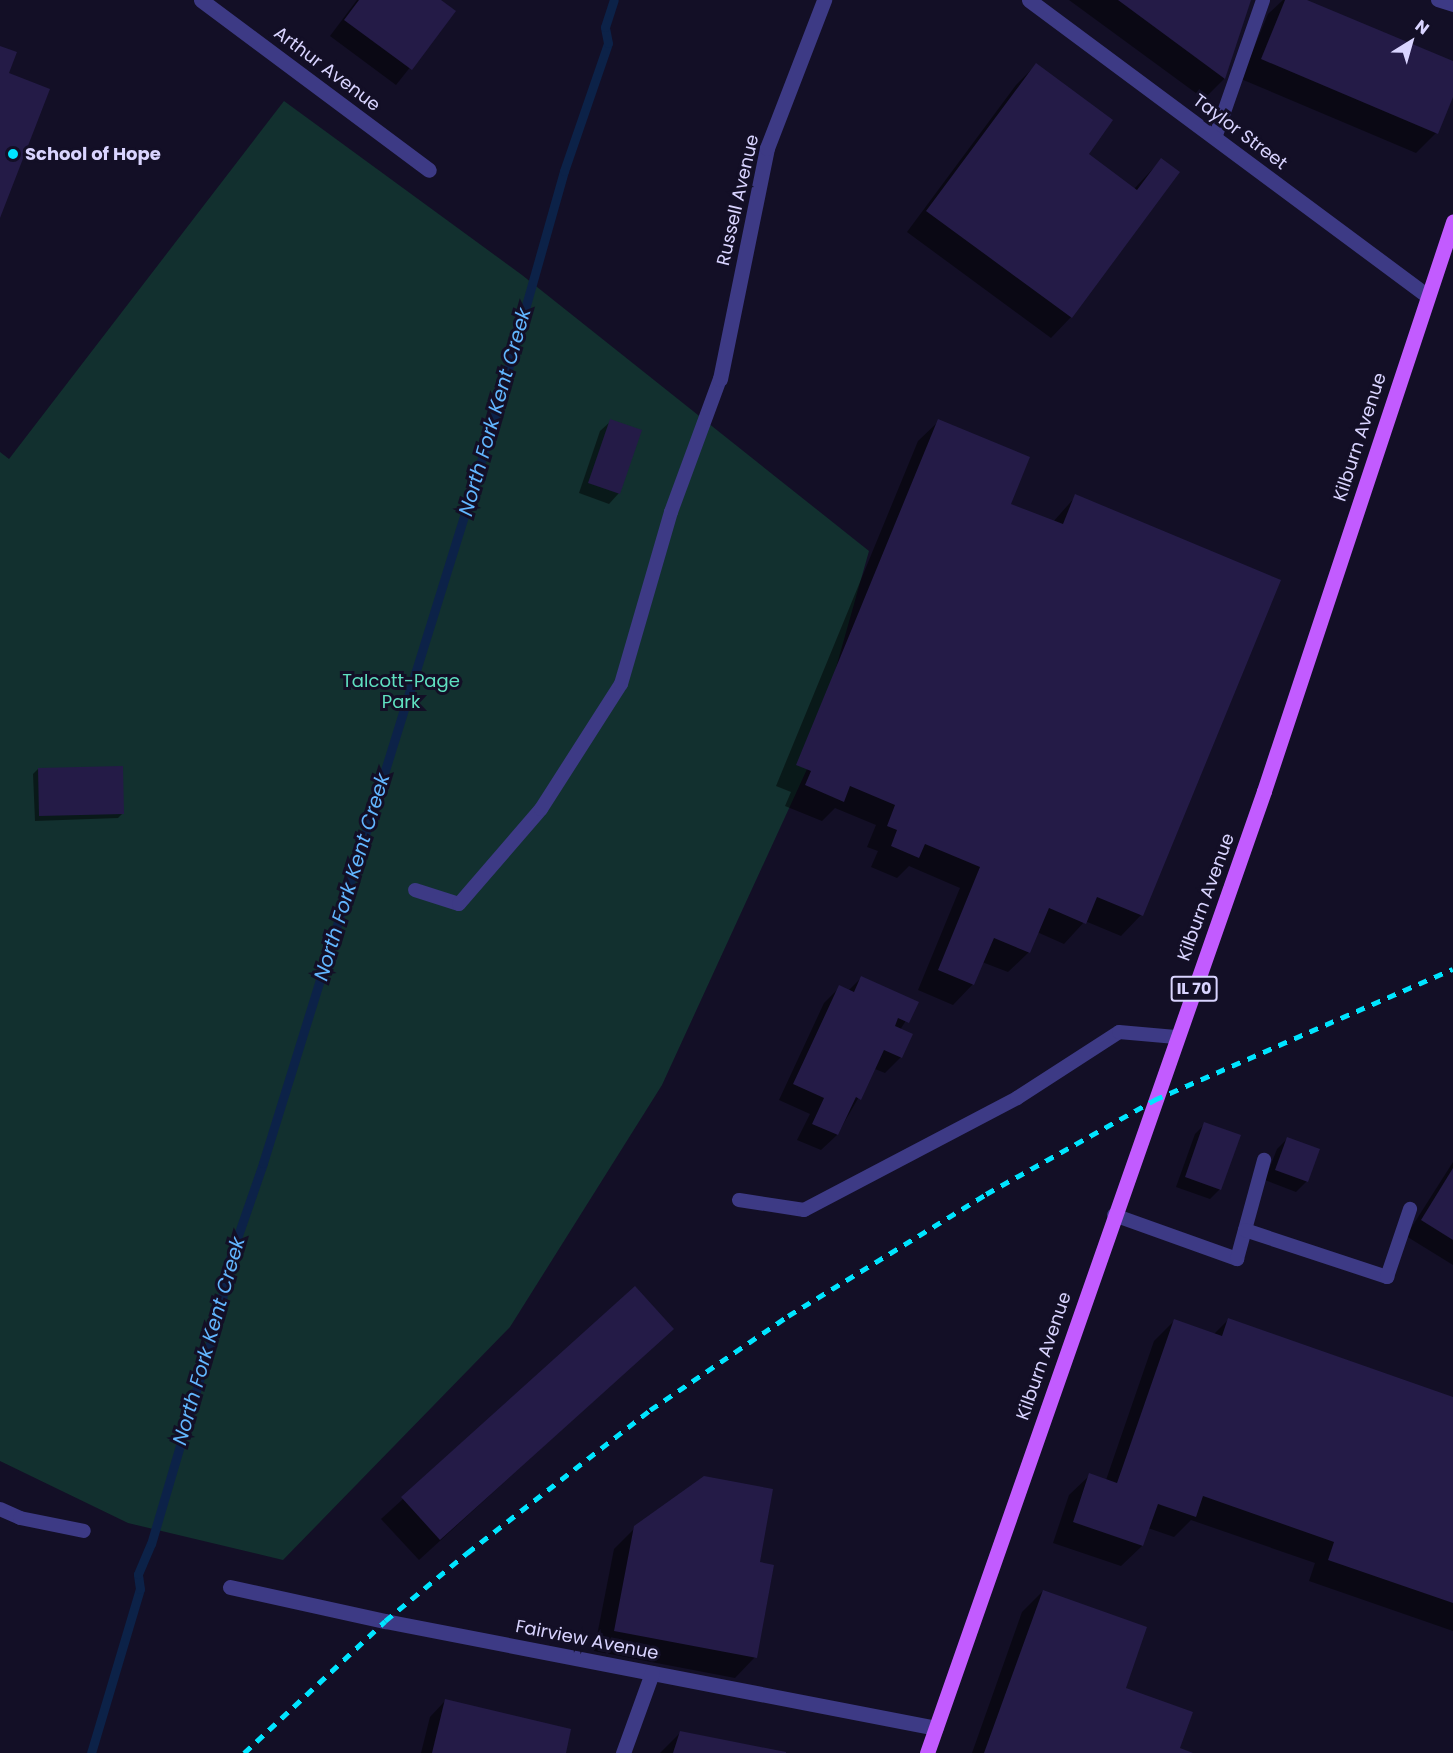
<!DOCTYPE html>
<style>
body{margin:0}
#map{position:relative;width:1453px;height:1753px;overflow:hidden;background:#130f26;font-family:Poppins,sans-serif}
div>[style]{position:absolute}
.green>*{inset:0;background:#12302f}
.shadow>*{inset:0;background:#0007}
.stream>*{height:9px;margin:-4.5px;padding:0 4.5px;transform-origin:4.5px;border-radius:4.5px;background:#0c2248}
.building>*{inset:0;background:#241b47}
.lane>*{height:14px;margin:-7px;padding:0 7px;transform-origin:7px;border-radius:7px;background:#3d3a85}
.street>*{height:15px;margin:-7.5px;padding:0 7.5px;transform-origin:7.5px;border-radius:7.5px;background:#3d3a85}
.primary>*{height:15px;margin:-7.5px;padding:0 7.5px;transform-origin:7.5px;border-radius:7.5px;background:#c25bff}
.rail>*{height:4.5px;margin-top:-2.25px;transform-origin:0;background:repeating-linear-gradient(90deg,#00e5ff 0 9px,transparent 0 17px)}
.dots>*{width:16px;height:16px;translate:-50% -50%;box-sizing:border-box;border:3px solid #130f26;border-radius:50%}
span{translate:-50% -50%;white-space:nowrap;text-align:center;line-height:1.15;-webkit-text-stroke:6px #130f26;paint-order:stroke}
.shield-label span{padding:2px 4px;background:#130f26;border:2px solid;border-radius:4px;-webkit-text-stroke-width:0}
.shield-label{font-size:16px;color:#d9d4ff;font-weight:700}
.street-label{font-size:18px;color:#d9d4ff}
.poi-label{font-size:18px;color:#d9d4ff;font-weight:700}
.left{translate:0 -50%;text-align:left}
.park-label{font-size:18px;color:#5fe0c0}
.water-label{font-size:20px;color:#62b6ff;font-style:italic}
.north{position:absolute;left:1381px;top:12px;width:60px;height:60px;-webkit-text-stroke:4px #130f26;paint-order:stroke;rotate:37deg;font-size:16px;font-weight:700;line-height:24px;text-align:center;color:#d9d4ff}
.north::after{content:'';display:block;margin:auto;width:21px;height:27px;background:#d9d4ff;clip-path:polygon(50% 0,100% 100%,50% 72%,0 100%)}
</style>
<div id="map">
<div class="green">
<div style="clip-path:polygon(284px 101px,522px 275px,869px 551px,808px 767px,662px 1085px,510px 1327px,283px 1560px,128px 1523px,0 1461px,0 452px,9px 459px)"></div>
</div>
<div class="shadow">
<div style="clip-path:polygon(357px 0,438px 0,454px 12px,396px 85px,330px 36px)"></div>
<div style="clip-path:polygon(1069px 0,1249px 0,1224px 79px,1204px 99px)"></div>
<div style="clip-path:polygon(1283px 0,1304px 0,1453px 63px,1453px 93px,1436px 133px,1416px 153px,1241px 79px,1268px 14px)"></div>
<div style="clip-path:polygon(1036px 65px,1087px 154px,1134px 189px,1161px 160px,1071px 317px,1051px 338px,907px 232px,1016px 85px)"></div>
<div style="clip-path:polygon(611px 421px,619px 493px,609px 504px,579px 493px,600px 431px)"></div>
<div style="clip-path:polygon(939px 421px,1009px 504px,1053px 522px,1076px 496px,1141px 915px,1121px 936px,1085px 921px,1064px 944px,1037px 932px,1029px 952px,1008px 972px,982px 962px,973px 984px,953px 1005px,918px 990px,960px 888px,909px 866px,897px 878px,871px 867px,878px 851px,867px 847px,876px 825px,835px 808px,822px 821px,785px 806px,791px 792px,776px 786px,918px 441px)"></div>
<div style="clip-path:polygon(38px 769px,123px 813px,118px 818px,35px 821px,33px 774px)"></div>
<div style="clip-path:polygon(862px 977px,917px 1003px,900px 1030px,911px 1035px,901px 1057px,885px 1073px,875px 1069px,837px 1135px,821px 1150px,797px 1140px,810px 1114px,779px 1100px,824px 1003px,840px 987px,848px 991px)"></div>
<div style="clip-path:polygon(1205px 1124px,1220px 1189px,1210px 1199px,1176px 1187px,1195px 1134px)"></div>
<div style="clip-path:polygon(1287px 1139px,1307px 1181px,1296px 1192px,1265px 1180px,1277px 1149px)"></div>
<div style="clip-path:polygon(1453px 1162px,1453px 1265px,1406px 1236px)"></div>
<div style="clip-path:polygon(635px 1288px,672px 1329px,419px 1560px,381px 1519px)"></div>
<div style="clip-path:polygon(1228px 1320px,1453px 1398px,1453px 1631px,1309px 1581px,1315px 1563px,1191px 1520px,1174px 1537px,1148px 1528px,1142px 1546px,1121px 1566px,1053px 1543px,1069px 1495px,1090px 1475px,1106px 1480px,1154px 1341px,1174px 1321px,1214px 1334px)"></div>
<div style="clip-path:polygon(635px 1528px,758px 1564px,755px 1657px,735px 1678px,594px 1651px,614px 1549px)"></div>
<div style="clip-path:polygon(1043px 1591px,1178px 1749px,1190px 1753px,972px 1753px,1022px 1612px)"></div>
<div style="clip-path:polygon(445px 1701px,564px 1753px,421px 1753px,430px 1717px)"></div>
<div style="clip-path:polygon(680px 1733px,784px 1753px,660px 1753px)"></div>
</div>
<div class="stream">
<div style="left:91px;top:1753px;width:171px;rotate:-73.4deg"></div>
<div style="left:140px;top:1589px;width:15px;rotate:-98deg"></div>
<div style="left:138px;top:1574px;width:33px;rotate:-67deg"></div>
<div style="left:151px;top:1544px;width:252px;rotate:-73.6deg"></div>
<div style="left:222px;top:1302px;width:29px;rotate:-84deg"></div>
<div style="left:225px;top:1273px;width:116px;rotate:-70.9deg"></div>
<div style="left:263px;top:1163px;width:769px;rotate:-72.74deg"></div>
<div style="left:491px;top:429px;width:268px;rotate:-74.2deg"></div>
<div style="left:564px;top:171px;width:135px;rotate:-71deg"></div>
<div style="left:608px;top:43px;width:16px;rotate:-101deg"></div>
<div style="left:605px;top:27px;width:28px;rotate:-72deg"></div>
</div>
<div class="building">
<div style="clip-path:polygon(359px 0,441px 0,456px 11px,412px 70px,344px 20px)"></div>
<div style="clip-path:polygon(1118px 0,1251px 0,1225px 79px)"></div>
<div style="clip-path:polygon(1285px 0,1307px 0,1453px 61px,1453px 97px,1438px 134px,1261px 59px)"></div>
<div style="clip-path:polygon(0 46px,17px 52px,9px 73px,50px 89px,0 218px)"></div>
<div style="clip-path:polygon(1036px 63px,1113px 120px,1089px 154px,1137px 190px,1161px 158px,1180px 172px,1072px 318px,926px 211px)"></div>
<div style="clip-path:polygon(610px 419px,642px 430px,620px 494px,588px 483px)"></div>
<div style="clip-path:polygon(938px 419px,1030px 457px,1011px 504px,1063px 524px,1075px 494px,1281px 580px,1143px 916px,1097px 897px,1086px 924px,1049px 908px,1030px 953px,994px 938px,974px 985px,938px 970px,980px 867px,925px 844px,919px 858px,891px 846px,897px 830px,887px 826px,895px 805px,850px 786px,844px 802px,805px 785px,811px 771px,796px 765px)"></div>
<div style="clip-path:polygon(123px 766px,124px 814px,39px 816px,38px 768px)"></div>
<div style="clip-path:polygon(861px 976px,919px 1002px,909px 1023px,898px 1018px,895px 1026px,913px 1034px,902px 1058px,884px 1050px,861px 1100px,856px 1097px,838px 1135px,812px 1124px,824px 1098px,793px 1084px,839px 985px,854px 992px)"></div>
<div style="clip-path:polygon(1204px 1122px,1241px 1135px,1221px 1190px,1185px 1177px)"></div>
<div style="clip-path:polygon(1287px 1137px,1320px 1149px,1308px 1182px,1275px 1170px)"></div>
<div style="clip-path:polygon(1453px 1168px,1453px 1240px,1421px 1220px)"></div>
<div style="clip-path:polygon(635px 1286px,674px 1329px,440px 1540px,401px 1497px)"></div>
<div style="clip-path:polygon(1228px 1318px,1453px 1397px,1453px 1603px,1328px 1560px,1334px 1542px,1203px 1496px,1196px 1517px,1158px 1504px,1143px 1546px,1073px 1522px,1089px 1473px,1117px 1483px,1174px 1319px,1222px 1336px)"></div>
<div style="clip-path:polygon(704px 1476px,773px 1489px,760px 1562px,774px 1565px,757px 1658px,614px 1631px,634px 1526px)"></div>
<div style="clip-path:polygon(1043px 1590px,1147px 1627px,1126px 1688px,1193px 1712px,1180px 1748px,1193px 1753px,984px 1753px)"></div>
<div style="clip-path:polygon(445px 1699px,571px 1729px,566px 1753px,432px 1753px)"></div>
<div style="clip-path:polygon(680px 1731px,786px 1752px,786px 1753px,673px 1753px)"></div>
</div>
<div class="lane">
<div style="left:1438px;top:0;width:16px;rotate:18deg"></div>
<div style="left:1215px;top:138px;width:146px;rotate:-70.8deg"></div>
<div style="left:415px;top:890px;width:46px;rotate:17.7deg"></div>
<div style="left:459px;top:904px;width:125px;rotate:-49.2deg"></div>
<div style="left:541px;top:809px;width:148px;rotate:-57.4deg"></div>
<div style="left:621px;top:684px;width:179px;rotate:-73.8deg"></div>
<div style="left:671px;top:512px;width:142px;rotate:-69.8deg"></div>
<div style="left:739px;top:1200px;width:66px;rotate:8.7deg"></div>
<div style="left:804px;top:1210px;width:241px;rotate:-27.7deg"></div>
<div style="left:1017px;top:1098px;width:121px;rotate:-32.9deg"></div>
<div style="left:1119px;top:1032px;width:57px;rotate:5deg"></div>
<div style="left:1114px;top:1215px;width:131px;rotate:19.7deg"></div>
<div style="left:1237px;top:1259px;width:103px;rotate:-74.7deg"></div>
<div style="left:1245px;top:1230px;width:150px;rotate:18.3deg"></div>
<div style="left:1387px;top:1277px;width:72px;rotate:-71.3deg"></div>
<div style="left:0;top:1509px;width:22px;rotate:24deg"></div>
<div style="left:20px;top:1518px;width:65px;rotate:11.5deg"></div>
</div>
<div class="street">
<div style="left:201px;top:0;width:284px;rotate:36.7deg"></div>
<div style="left:1029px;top:0;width:496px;rotate:36.6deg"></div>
<div style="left:720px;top:379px;width:236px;rotate:-78.5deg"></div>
<div style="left:767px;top:148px;width:159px;rotate:-68.9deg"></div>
<div style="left:230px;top:1587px;width:159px;rotate:12.4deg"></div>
<div style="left:385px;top:1621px;width:561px;rotate:10.99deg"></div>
<div style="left:623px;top:1753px;width:85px;rotate:-70.1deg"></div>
</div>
<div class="primary">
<div style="left:927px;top:1753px;width:1019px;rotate:-70.69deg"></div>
<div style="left:1264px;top:791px;width:600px;rotate:-71.63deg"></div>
</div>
<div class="rail">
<div style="left:244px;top:1753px;width:193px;rotate:-43.1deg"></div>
<div style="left:385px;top:1621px;width:107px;rotate:-39.7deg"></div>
<div style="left:467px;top:1553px;width:232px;rotate:-38deg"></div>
<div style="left:650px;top:1410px;width:167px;rotate:-34.3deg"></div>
<div style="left:788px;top:1316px;width:233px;rotate:-31.6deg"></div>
<div style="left:986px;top:1194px;width:193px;rotate:-29.2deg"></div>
<div style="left:1154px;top:1100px;width:326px;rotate:-23.7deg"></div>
</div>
<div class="dots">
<div style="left:13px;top:154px;background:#00e5ff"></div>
</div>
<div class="shield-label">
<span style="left:1194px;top:989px">IL 70</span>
</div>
<div class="street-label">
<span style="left:327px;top:69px;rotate:37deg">Arthur Avenue</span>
<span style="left:1240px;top:132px;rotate:37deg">Taylor Street</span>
<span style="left:738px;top:200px;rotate:-77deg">Russell Avenue</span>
<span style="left:1360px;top:437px;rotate:-72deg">Kilburn Avenue</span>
<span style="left:1206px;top:897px;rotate:-70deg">Kilburn Avenue</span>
<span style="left:1044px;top:1356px;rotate:-71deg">Kilburn Avenue</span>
<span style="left:587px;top:1640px;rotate:11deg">Fairview Avenue</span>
</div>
<div class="poi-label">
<span class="left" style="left:25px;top:154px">School of Hope</span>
</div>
<div class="park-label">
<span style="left:401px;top:692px">Talcott-Page<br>Park</span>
</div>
<div class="water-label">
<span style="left:495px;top:412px;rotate:-74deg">North Fork Kent Creek</span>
<span style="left:352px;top:877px;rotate:-73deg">North Fork Kent Creek</span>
<span style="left:209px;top:1341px;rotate:-74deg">North Fork Kent Creek</span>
</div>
<div class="north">N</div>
</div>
